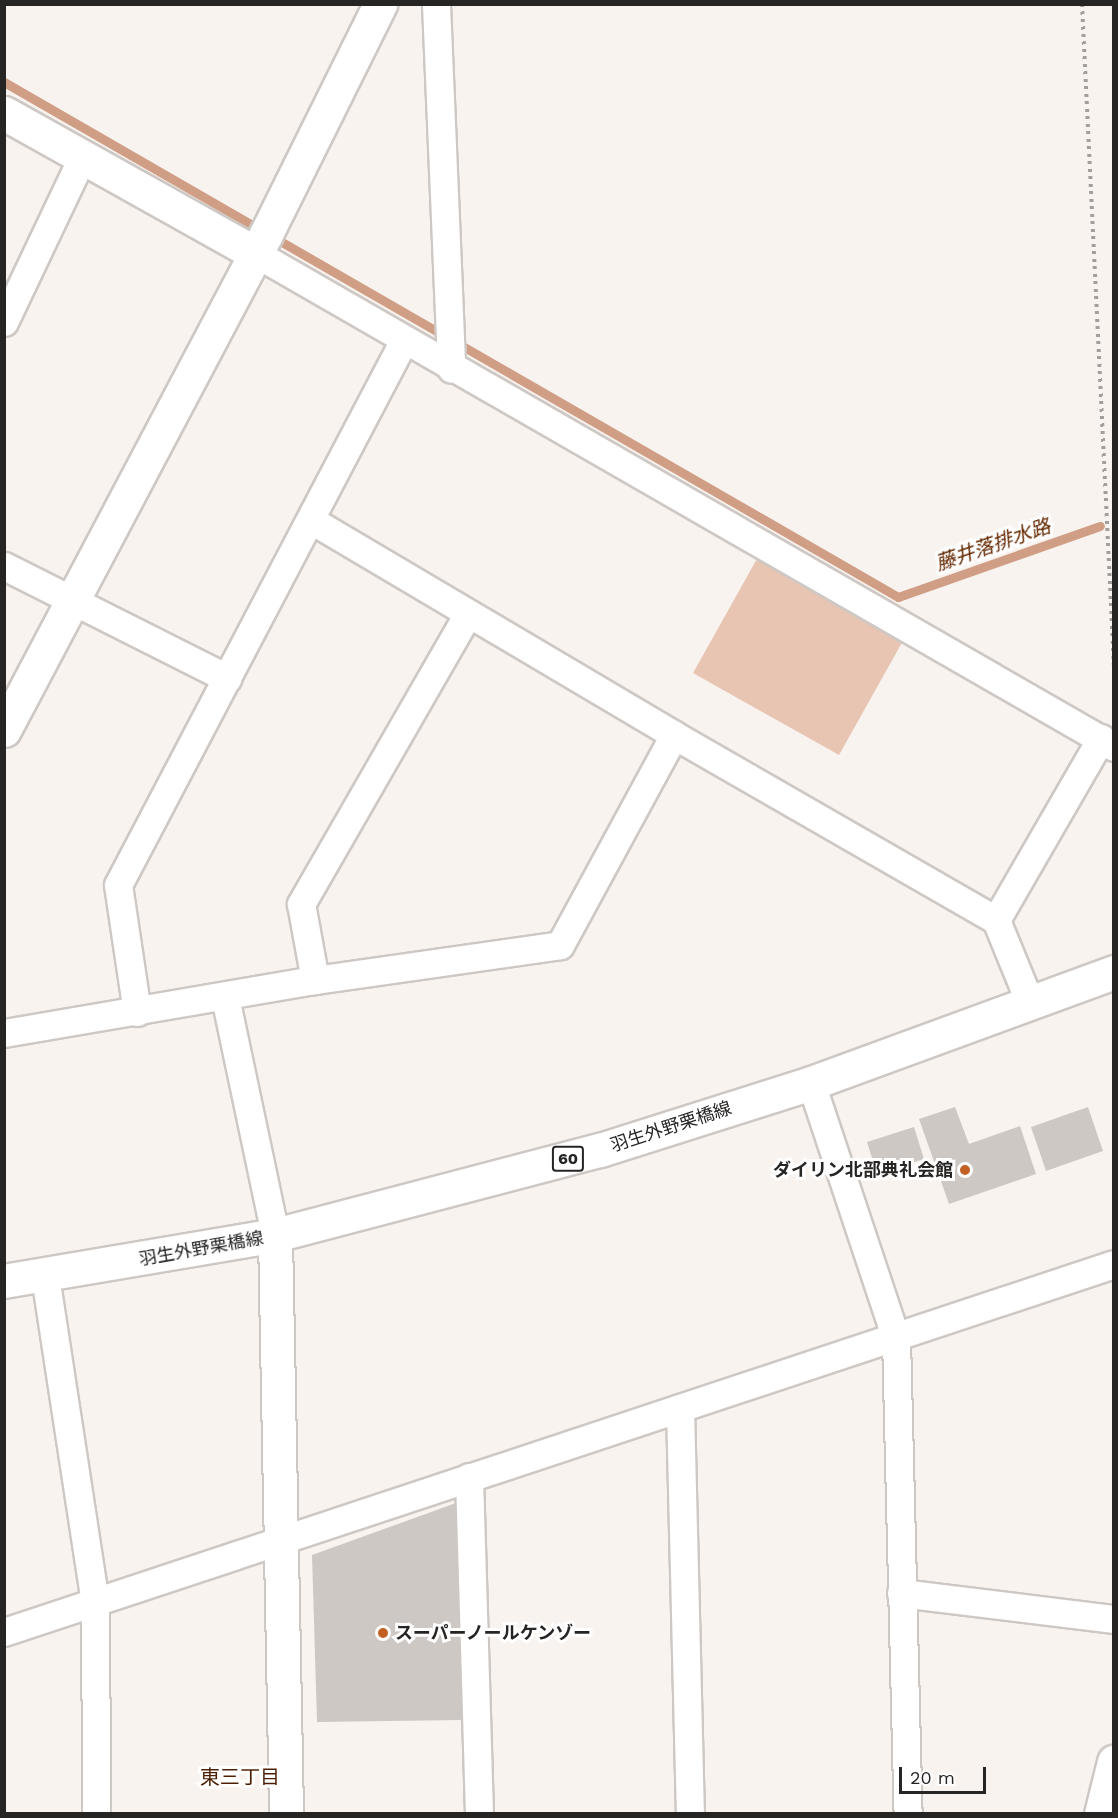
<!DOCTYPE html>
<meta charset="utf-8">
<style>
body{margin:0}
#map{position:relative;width:1118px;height:1818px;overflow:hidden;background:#f9f3f0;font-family:"Work Sans","Noto Sans JP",sans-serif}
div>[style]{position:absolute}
.green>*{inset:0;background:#e8c4b2}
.stream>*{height:9px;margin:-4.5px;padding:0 4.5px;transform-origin:4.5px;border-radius:4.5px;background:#d09e85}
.building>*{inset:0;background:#cec8c5}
.path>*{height:4px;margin-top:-2px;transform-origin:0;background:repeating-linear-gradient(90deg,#a29e9c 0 3px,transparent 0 7.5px)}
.roads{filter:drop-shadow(2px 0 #cec8c5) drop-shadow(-2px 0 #cec8c5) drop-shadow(0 2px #cec8c5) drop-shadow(0 -2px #cec8c5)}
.minor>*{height:27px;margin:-13.5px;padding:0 13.5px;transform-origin:13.5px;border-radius:13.5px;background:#fff}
.tertiary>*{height:33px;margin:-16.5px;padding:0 16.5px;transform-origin:16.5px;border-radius:16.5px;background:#fff}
.primary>*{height:33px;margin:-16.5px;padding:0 16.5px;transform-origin:16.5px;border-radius:16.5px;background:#fff}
.dots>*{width:16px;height:16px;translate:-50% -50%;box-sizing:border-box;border:3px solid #fff;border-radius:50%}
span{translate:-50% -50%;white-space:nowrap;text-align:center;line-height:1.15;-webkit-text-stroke:6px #fff;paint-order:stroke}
.shield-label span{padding:2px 4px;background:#fff;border:2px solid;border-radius:4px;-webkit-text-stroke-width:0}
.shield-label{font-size:16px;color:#272524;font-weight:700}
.street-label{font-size:18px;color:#272524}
.poi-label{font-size:18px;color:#272524;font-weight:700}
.right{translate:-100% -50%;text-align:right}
.left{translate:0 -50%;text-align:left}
.water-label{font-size:20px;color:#642800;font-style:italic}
.neighbourhood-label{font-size:20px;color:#4d1f02}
.frame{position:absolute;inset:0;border:6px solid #272524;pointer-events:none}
.scale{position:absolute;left:899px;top:1767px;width:87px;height:27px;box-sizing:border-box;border:3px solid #272524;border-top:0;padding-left:8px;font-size:18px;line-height:21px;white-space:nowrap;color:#272524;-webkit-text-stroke:4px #fff;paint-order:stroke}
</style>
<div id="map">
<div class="green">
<div style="clip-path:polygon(758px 557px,904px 639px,839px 755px,693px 673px)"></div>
</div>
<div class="stream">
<div style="left:4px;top:82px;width:1032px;rotate:29.94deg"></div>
<div style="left:898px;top:597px;width:214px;rotate:-19.4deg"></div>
</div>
<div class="building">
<div style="clip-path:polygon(955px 1107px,969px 1144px,1020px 1126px,1036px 1174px,949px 1204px,919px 1119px)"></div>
<div style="clip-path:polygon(1088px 1107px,1103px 1151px,1046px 1171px,1031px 1127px)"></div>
<div style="clip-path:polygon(914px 1127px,924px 1159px,877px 1174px,867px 1142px)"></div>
<div style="clip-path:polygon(456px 1503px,463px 1720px,317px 1722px,312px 1555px)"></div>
</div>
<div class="path">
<div style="left:1082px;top:4px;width:664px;rotate:87.24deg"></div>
</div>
<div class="roads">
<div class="minor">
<div style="left:436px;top:4px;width:365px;rotate:87.6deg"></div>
<div style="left:255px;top:253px;width:991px;rotate:29.9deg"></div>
<div style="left:4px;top:322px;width:184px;rotate:-64.6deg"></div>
<div style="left:311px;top:520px;width:422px;rotate:30.6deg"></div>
<div style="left:674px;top:735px;width:371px;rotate:29.9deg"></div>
<div style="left:996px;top:920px;width:90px;rotate:67.7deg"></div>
<div style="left:4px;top:566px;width:250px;rotate:26.7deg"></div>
<div style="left:996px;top:920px;width:210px;rotate:-60deg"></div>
<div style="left:315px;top:980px;width:77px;rotate:-100.4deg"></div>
<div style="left:301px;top:904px;width:335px;rotate:-60.1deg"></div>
<div style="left:225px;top:997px;width:243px;rotate:78.1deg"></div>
<div style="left:137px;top:1012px;width:128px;rotate:-98.5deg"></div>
<div style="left:118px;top:885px;width:615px;rotate:-62.31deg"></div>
<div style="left:4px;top:1033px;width:315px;rotate:-9.7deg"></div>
<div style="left:315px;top:980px;width:247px;rotate:-8.1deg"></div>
<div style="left:560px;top:945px;width:239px;rotate:-61.5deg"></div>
<div style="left:811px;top:1083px;width:269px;rotate:71.6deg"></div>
<div style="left:896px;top:1338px;width:476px;rotate:88.6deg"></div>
<div style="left:45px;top:1276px;width:329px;rotate:81.3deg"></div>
<div style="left:95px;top:1601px;width:213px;rotate:89.7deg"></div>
<div style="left:680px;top:1408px;width:406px;rotate:88.6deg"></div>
<div style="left:469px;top:1477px;width:337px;rotate:88.3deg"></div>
<div style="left:901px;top:1593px;width:215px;rotate:7deg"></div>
<div style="left:4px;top:1632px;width:1169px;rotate:-18.34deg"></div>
</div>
<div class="tertiary">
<div style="left:4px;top:113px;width:287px;rotate:29.2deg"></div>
<div style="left:4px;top:730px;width:561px;rotate:-62.16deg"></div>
<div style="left:266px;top:234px;width:257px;rotate:-63.6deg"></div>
<div style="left:275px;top:1235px;width:579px;rotate:88.91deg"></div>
<div style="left:1101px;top:1814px;width:54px;rotate:-76deg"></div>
</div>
<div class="primary">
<div style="left:4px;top:1281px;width:275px;rotate:-9.6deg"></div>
<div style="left:275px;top:1235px;width:336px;rotate:-14.7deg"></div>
<div style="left:600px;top:1150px;width:221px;rotate:-17.6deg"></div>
<div style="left:811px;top:1083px;width:323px;rotate:-20.1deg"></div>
</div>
</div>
<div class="dots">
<div style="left:965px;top:1170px;background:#c26024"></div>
<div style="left:383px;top:1633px;background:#c26024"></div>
</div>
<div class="shield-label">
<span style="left:568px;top:1159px">60</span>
</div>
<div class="street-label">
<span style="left:671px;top:1127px;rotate:-18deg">羽生外野栗橋線</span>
<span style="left:201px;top:1249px;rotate:-10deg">羽生外野栗橋線</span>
</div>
<div class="poi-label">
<span class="right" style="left:953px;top:1170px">ダイリン北部典礼会館</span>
<span class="left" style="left:395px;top:1633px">スーパーノールケンゾー</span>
</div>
<div class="water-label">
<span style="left:993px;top:545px;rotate:-19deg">藤井落排水路</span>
</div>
<div class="neighbourhood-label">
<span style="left:240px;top:1777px">東三丁目</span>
</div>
<div class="frame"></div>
<div class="scale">20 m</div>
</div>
